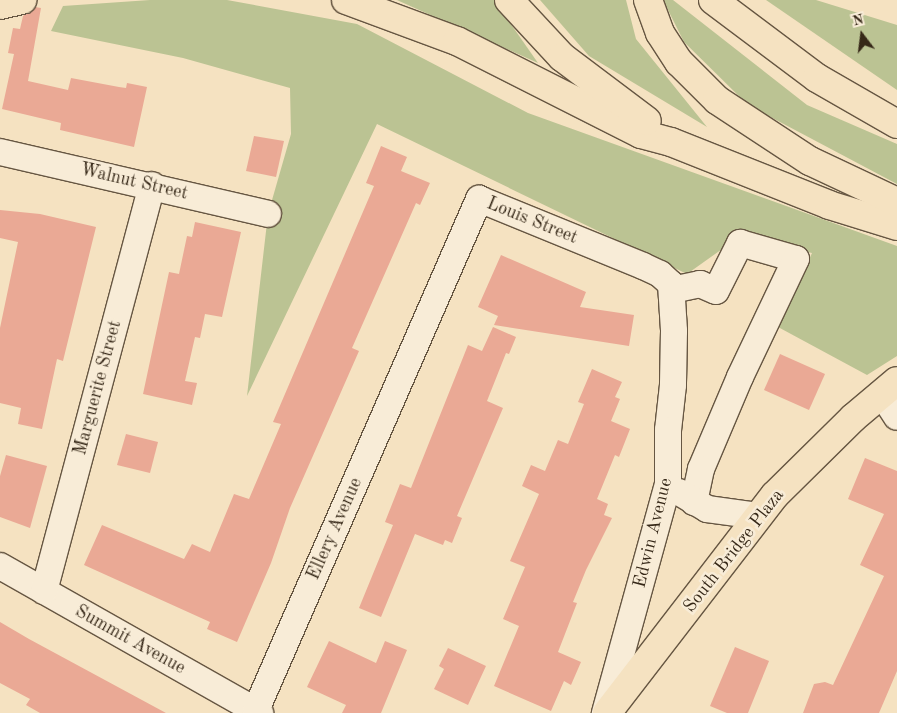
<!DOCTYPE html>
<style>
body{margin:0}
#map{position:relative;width:897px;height:713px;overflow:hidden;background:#f5e2c1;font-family:"Old Standard TT",serif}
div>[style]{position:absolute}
.green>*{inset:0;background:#bbc393}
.building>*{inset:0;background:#eaa995}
.roads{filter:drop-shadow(1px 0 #665642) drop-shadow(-1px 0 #665642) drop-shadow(0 1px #665642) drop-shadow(0 -1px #665642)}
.minor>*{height:26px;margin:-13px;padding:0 13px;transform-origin:13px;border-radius:13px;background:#f8ecd7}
.major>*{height:28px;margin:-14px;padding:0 14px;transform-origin:14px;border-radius:14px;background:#f5e2c1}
.highway>*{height:28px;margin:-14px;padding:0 14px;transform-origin:14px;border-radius:14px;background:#f5e2c1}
span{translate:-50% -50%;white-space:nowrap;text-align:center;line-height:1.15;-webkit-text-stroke:5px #f8ecd7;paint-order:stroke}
.street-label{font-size:18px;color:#362818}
.north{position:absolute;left:837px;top:10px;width:50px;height:50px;-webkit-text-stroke:4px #f8ecd7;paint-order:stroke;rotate:345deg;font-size:14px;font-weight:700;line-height:20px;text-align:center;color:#362818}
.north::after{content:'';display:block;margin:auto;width:18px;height:22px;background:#362818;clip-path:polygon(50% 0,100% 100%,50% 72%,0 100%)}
</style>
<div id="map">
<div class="green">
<div style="clip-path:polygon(150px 0,227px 0,357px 24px,528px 113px,897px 246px,897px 356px,867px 375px,778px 327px,812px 253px,739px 237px,687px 274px,377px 124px,247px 396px,268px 214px,291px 134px,290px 88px,183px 58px,51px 31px,63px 6px)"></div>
<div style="clip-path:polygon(397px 0,494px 0,538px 63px,399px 1px)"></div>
<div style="clip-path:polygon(540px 0,626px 0,636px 39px,707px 127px,589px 56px)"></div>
<div style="clip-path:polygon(663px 0,673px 0,807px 105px,897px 144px,897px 184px,748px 105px,684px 42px)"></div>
<div style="clip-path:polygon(766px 0,816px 0,897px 25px,897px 90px)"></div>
</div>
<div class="building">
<div style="clip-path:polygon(35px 7px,41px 8px,28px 81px,68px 90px,71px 78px,119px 87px,126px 88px,127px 83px,147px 87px,134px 147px,60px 130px,61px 123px,2px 109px,14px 54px,8px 53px,13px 28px,20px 29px,23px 16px)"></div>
<div style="clip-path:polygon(254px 136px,284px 141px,276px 177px,246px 171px)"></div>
<div style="clip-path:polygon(381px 146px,407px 157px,401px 171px,430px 183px,420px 205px,416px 203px,352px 348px,359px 351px,290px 508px,271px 563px,237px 642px,207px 629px,210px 622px,84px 565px,102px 525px,184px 559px,192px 544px,210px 552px,234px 494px,249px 499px,281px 424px,273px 422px,374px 186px,366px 183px)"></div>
<div style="clip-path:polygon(0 210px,40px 214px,96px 227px,63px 361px,57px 359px,42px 429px,18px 424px,21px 408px,0 403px,0 328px,18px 242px,0 238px)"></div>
<div style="clip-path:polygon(195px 222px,241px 232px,222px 317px,205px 314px,200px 338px,195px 337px,185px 381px,197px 383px,192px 405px,143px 394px,169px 272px,179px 274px,187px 236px,192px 237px)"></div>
<div style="clip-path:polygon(501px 255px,586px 292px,580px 307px,634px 315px,629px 346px,494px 325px,498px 316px,478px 307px)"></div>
<div style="clip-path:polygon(493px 327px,516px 337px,509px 354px,506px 353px,487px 401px,503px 408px,457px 516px,462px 518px,452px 543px,445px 540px,443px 545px,415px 534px,381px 617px,359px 608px,393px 525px,385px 522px,400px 484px,411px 488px,468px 345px,482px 351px)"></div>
<div style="clip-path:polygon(780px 354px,825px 374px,809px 410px,764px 390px)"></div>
<div style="clip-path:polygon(592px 369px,622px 382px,615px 397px,620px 399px,611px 421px,630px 429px,619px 457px,615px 455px,597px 499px,608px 504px,604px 515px,612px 518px,586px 570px,573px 602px,577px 603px,558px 652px,581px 662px,571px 685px,564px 681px,551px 711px,494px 686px,519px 626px,503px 619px,525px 567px,510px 561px,539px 494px,522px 486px,531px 465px,545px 471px,558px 440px,568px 444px,584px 404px,578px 402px)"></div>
<div style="clip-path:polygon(126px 434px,158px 442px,150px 473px,117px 465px)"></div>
<div style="clip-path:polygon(6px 455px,47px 466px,30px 528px,0 517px,0 476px)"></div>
<div style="clip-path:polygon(865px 458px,897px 471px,897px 671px,879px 713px,803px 713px,814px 684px,825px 682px,833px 685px,884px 576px,860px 565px,884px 514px,848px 499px)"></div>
<div style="clip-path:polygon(0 622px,29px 639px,166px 713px,40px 713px,26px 705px,30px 699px,0 683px)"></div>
<div style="clip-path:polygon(329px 641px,376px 663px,385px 641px,407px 650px,381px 713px,342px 713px,346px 705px,307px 687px)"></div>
<div style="clip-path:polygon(735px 647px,769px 661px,748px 713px,727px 713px,710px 706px)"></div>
<div style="clip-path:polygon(448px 648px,486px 666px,468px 705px,434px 689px,444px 669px,439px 666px)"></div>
</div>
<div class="roads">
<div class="minor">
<div style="left:0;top:152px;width:275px;rotate:13deg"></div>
<div style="left:672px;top:290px;width:29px;rotate:-12deg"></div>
<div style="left:700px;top:284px;width:17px;rotate:24deg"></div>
<div style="left:716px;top:291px;width:54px;rotate:-63.4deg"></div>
<div style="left:740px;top:243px;width:58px;rotate:15.9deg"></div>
<div style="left:796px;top:259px;width:131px;rotate:115.4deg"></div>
<div style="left:740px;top:377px;width:100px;rotate:113deg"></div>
<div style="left:701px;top:469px;width:34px;rotate:102deg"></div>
<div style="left:882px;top:394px;width:27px;rotate:57deg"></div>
<div style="left:679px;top:492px;width:33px;rotate:31deg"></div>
<div style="left:707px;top:509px;width:51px;rotate:7.8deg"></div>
<div style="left:0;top:566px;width:299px;rotate:29.5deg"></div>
<div style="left:44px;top:591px;width:420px;rotate:-75.1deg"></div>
<div style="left:256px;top:710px;width:558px;rotate:-66.42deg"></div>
<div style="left:479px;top:199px;width:177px;rotate:22.2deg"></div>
<div style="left:643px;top:266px;width:19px;rotate:25deg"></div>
<div style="left:660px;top:274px;width:15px;rotate:42deg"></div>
<div style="left:671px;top:284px;width:47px;rotate:86.3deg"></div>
<div style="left:674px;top:331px;width:54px;rotate:91.1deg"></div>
<div style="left:673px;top:385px;width:45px;rotate:96.3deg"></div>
<div style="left:668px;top:430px;width:54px;rotate:90deg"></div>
<div style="left:668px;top:484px;width:238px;rotate:105.4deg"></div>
</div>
<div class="major">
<div style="left:607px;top:713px;width:275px;rotate:-52.4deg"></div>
<div style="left:775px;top:495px;width:110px;rotate:-44.6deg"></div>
<div style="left:853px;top:418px;width:57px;rotate:-40.1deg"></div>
</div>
<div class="highway">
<div style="left:346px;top:0;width:118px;rotate:20.3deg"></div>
<div style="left:457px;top:41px;width:206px;rotate:26.8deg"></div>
<div style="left:641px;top:134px;width:31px;rotate:15deg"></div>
<div style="left:671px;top:142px;width:170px;rotate:21.7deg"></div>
<div style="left:829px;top:205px;width:71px;rotate:17.2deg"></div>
<div style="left:509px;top:0;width:78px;rotate:47.1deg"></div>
<div style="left:562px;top:57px;width:106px;rotate:37deg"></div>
<div style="left:648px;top:0;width:35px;rotate:70deg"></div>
<div style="left:660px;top:33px;width:35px;rotate:57deg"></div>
<div style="left:679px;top:62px;width:54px;rotate:45deg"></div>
<div style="left:717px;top:100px;width:111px;rotate:33.3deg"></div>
<div style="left:810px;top:161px;width:96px;rotate:25.2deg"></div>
<div style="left:713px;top:0;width:130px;rotate:36.9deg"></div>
<div style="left:817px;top:78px;width:92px;rotate:29.9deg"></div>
<div style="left:0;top:5px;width:23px;rotate:-13deg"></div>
</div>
</div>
<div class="street-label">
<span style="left:134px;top:182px;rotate:13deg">Walnut Street</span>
<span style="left:532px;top:221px;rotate:22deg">Louis Street</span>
<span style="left:98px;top:388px;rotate:-75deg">Marguerite Street</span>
<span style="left:335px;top:529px;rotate:-66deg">Ellery Avenue</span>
<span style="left:653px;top:533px;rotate:-76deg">Edwin Avenue</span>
<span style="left:734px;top:551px;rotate:-52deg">South Bridge Plaza</span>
<span style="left:130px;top:640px;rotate:29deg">Summit Avenue</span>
</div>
<div class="north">N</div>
</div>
